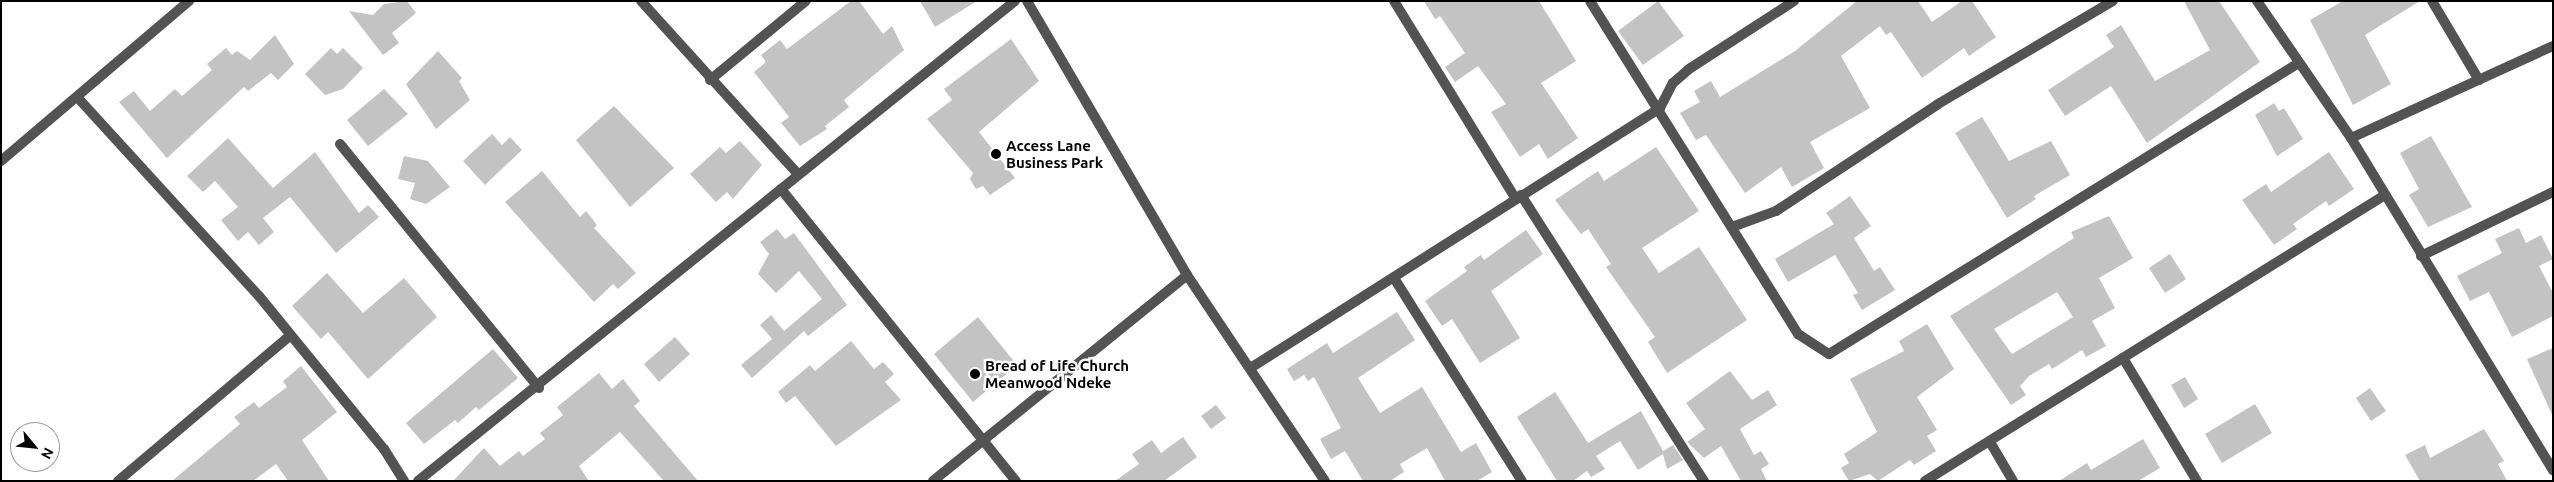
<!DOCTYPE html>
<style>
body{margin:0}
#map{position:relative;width:2554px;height:482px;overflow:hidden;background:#fff;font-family:Ubuntu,sans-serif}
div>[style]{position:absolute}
.building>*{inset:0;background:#c3c3c3}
.minor>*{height:10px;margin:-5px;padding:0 5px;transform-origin:5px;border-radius:5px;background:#535353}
.dots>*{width:14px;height:14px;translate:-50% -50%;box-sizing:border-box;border:2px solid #fff;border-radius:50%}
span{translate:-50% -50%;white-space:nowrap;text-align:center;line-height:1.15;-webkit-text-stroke:5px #fff;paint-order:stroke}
.poi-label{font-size:15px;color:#000;font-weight:700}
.left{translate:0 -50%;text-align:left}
.frame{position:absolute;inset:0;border:2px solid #000;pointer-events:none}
.north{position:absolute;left:10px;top:422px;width:50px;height:50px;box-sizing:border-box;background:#fff;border:1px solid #999;border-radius:50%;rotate:118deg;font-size:14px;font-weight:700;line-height:20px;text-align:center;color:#000}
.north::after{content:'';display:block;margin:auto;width:18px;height:22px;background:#000;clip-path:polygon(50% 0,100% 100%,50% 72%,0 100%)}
</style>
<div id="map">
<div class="building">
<div style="clip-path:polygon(407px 1px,416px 13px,392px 33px,399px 43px,383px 55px,349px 11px,373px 15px,384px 4px)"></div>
<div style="clip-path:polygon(851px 1px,859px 1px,883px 34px,892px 26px,904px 50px,844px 100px,849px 107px,825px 126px,827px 129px,800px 146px,781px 123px,789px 117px,754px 72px,766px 62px,761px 55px,780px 40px,787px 49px)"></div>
<div style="clip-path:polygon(920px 1px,977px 1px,935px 27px)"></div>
<div style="clip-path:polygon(1424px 1px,1539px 1px,1576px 61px,1541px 83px,1578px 138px,1548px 159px,1539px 144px,1520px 157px,1491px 112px,1506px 104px,1478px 66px,1455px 82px,1445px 67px,1465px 53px,1440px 16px,1435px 19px)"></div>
<div style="clip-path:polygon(1658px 1px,1684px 36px,1643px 65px,1618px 31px)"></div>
<div style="clip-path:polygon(1857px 1px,1918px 1px,1932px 22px,1962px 1px,1972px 1px,1996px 37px,1969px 56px,1964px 48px,1922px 78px,1891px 32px,1886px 35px,1880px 26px,1841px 56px,1870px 108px,1810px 142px,1824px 168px,1792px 187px,1781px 167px,1745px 193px,1706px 135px,1696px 140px,1680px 113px,1700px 102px,1694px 91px,1711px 81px,1720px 97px,1795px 51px)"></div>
<div style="clip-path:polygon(2184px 1px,2219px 1px,2260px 62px,2147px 143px,2111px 86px,2065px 116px,2048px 90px,2114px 47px,2106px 35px,2121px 25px,2155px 81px,2210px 50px)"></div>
<div style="clip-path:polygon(2343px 1px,2420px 1px,2365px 35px,2391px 84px,2353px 105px,2310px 20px)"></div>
<div style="clip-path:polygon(275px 35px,294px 64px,278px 80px,271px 73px,248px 91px,244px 87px,167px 158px,119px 102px,134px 91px,150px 111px,175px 89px,182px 96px,212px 70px,207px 64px,226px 48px,232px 55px,237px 51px,250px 60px)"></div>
<div style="clip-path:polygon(1011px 39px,1039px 81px,979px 132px,1015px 178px,990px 195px,983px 186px,976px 189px,970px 179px,973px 173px,927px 119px,952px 100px,944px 89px)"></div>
<div style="clip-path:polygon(331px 48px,337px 54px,343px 48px,363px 68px,343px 89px,325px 95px,305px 74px)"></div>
<div style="clip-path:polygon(438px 51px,462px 78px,459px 81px,470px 100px,436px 129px,406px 84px)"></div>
<div style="clip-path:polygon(384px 89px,408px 114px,368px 146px,347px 120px)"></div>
<div style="clip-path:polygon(2274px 103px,2279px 111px,2284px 108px,2303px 139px,2277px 156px,2255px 115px)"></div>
<div style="clip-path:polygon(614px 106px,674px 168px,630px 207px,576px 140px)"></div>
<div style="clip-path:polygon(1982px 117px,2009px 161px,2051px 141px,2070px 175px,2034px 196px,2036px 199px,2007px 218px,1955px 133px)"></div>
<div style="clip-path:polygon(492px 134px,502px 145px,510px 137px,522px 150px,485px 185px,463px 161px)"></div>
<div style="clip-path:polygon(2431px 136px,2472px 207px,2428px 227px,2409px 195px,2419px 189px,2400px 153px)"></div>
<div style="clip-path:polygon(228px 138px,273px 188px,315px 152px,359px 213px,368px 205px,379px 217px,336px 253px,290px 197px,263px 218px,274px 232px,259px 245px,248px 232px,238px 241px,221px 220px,238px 207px,215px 181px,203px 192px,187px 176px)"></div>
<div style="clip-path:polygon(740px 141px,762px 165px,733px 199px,727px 192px,716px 202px,690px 174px,720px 147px,726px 153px)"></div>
<div style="clip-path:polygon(1656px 147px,1699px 211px,1642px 248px,1659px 273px,1699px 247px,1747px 320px,1667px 373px,1648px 342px,1655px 337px,1606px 267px,1611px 264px,1588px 229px,1581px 234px,1555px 200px,1598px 171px,1604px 181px)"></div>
<div style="clip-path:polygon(2329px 152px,2354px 189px,2329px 206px,2326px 201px,2293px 224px,2297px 229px,2274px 245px,2242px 200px,2266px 184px,2271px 192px)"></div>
<div style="clip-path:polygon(404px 156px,428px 161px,450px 187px,426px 204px,410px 199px,415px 183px,398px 179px)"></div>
<div style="clip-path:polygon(542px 171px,580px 217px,586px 211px,597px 225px,594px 228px,636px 273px,618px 289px,613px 284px,594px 302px,505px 202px)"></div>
<div style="clip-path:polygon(1850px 196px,1871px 226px,1854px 238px,1874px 271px,1880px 267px,1895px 290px,1862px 310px,1853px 295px,1858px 293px,1835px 255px,1788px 282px,1775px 259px,1834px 224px,1826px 213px)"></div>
<div style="clip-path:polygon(evenodd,2109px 216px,2133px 258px,2099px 278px,2115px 308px,2092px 321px,2106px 346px,2086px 357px,2082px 350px,2052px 369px,2049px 364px,2029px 376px,2020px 386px,2026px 395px,2011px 405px,1950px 316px,2074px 238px,2071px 232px,2109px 216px,2057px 292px,2073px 317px,2012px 354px,1994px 329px,2057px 292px)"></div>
<div style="clip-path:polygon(2519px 228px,2526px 243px,2541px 235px,2553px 259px,2539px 266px,2553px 293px,2553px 316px,2512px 337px,2489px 292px,2470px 301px,2457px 276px,2502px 253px,2495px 239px)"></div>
<div style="clip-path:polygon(777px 229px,785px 239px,794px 233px,847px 305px,808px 336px,804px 331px,752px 378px,741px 365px,772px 339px,760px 325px,771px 315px,784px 331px,822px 299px,799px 271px,776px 293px,758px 274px,769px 254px,760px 242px)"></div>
<div style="clip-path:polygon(1526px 230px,1543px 254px,1491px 291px,1520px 338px,1480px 363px,1452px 319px,1442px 326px,1425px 301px,1467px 271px,1464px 267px,1481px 255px,1484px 260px)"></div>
<div style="clip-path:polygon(2170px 254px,2186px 279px,2165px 293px,2149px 268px)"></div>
<div style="clip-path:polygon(327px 273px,363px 313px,404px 278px,437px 317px,368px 379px,328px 332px,321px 339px,292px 306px)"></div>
<div style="clip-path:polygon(1397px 312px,1415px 340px,1358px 378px,1380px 413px,1422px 387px,1461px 452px,1476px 443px,1492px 472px,1477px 481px,1445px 481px,1427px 448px,1400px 464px,1404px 472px,1390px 481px,1363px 481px,1345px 451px,1331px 459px,1320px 439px,1341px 428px,1314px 377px,1308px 381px,1304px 375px,1294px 381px,1287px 369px,1327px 343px,1333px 353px)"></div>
<div style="clip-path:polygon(978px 317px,1017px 365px,973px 402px,934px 354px)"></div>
<div style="clip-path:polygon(1927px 324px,1954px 369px,1917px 397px,1937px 430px,1927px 436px,1936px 451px,1914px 465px,1910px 460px,1878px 481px,1870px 474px,1849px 481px,1841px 468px,1849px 463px,1844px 454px,1877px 432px,1850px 379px,1904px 351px,1899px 341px)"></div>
<div style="clip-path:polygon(675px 337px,690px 354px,659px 382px,644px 364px)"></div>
<div style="clip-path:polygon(851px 341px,874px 369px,883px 362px,894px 374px,885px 382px,901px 400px,836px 446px,795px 396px,786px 403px,778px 392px,810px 365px,815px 371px)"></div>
<div style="clip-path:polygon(2553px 348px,2553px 417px,2527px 359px)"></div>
<div style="clip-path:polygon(493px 349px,518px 378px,479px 410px,476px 407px,458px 423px,455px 420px,424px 444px,406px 423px)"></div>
<div style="clip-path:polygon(301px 366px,337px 412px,302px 440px,329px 481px,288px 481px,276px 464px,253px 481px,172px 481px,240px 424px,234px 417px,254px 402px,259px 408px,287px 387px,283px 381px)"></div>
<div style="clip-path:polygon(1730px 371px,1752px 400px,1768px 390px,1777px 405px,1740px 429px,1754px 455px,1761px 451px,1769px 464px,1761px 469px,1767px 481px,1741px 481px,1721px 446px,1704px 458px,1687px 442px,1705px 429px,1686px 403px)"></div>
<div style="clip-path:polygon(599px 373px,612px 389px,623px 379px,640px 401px,634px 406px,698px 481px,664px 481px,620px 432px,579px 466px,589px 481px,453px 481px,484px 448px,500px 466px,519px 451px,523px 456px,545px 439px,540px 433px,563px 415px,557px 407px)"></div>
<div style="clip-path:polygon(2185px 377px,2198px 399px,2184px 408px,2171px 385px)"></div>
<div style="clip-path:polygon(2370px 388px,2386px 411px,2371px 421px,2356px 398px)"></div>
<div style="clip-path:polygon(1555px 392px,1588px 443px,1641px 411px,1663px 451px,1673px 445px,1683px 460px,1667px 469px,1663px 454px,1638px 470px,1620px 441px,1596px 456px,1605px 469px,1591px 477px,1587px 471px,1573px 481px,1557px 481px,1517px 417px)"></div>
<div style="clip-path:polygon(2255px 404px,2272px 433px,2222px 463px,2205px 434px)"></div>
<div style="clip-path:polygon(1216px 405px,1226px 418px,1211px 429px,1201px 416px)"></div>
<div style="clip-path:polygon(2484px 429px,2504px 461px,2498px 464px,2507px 481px,2420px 481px,2405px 455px,2425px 445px,2430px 458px)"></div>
<div style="clip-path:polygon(1183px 437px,1197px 457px,1164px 481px,1115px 481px,1139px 464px,1132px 454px,1152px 440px,1161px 453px)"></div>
<div style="clip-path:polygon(2143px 439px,2160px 468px,2138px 481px,2059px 481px,2087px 463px,2091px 470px)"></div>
</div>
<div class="minor">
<div style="left:641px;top:1px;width:232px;rotate:47.8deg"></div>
<div style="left:1027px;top:1px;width:317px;rotate:59.7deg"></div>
<div style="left:1187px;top:275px;width:248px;rotate:56.2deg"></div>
<div style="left:1394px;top:1px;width:231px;rotate:58.4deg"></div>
<div style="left:1590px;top:1px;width:393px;rotate:58deg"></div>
<div style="left:1798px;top:334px;width:37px;rotate:33deg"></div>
<div style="left:1829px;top:354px;width:551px;rotate:-31.78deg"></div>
<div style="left:2257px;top:1px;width:166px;rotate:55.5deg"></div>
<div style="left:2351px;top:138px;width:389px;rotate:58.7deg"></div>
<div style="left:2432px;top:1px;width:92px;rotate:59.3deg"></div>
<div style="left:710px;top:80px;width:124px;rotate:-39.5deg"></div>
<div style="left:78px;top:98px;width:268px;rotate:47.6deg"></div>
<div style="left:259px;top:296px;width:198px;rotate:50.8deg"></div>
<div style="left:384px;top:449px;width:38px;rotate:58deg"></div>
<div style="left:2351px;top:138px;width:222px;rotate:-24.5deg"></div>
<div style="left:340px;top:144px;width:315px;rotate:50.8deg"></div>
<div style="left:1px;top:161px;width:247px;rotate:-40.4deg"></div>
<div style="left:781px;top:189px;width:375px;rotate:51.2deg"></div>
<div style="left:1521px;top:195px;width:340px;rotate:57.4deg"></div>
<div style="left:1732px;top:227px;width:47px;rotate:-20deg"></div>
<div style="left:1776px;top:211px;width:194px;rotate:-33.4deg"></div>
<div style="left:1938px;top:104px;width:203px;rotate:-30.5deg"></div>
<div style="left:2421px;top:256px;width:147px;rotate:-25.9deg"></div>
<div style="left:1394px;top:278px;width:240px;rotate:57.8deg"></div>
<div style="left:2123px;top:358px;width:144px;rotate:59deg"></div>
<div style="left:1252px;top:367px;width:483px;rotate:-32.4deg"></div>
<div style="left:1660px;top:108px;width:28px;rotate:-63deg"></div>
<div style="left:1673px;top:83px;width:21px;rotate:-41deg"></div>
<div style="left:1689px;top:69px;width:125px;rotate:-32.9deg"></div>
<div style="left:1990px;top:442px;width:45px;rotate:59.5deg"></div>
<div style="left:118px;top:481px;width:226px;rotate:-40.2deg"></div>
<div style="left:418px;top:481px;width:766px;rotate:-38.8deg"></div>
<div style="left:933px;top:481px;width:327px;rotate:-39deg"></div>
<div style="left:1925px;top:481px;width:542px;rotate:-31.87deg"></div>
</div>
<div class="dots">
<div style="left:996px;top:154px;background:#000"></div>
<div style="left:975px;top:374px;background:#000"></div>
</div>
<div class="poi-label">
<span class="left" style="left:1006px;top:154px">Access Lane<br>Business Park</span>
<span class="left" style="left:985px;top:374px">Bread of Life Church<br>Meanwood Ndeke</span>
</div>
<div class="frame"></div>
<div class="north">N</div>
</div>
